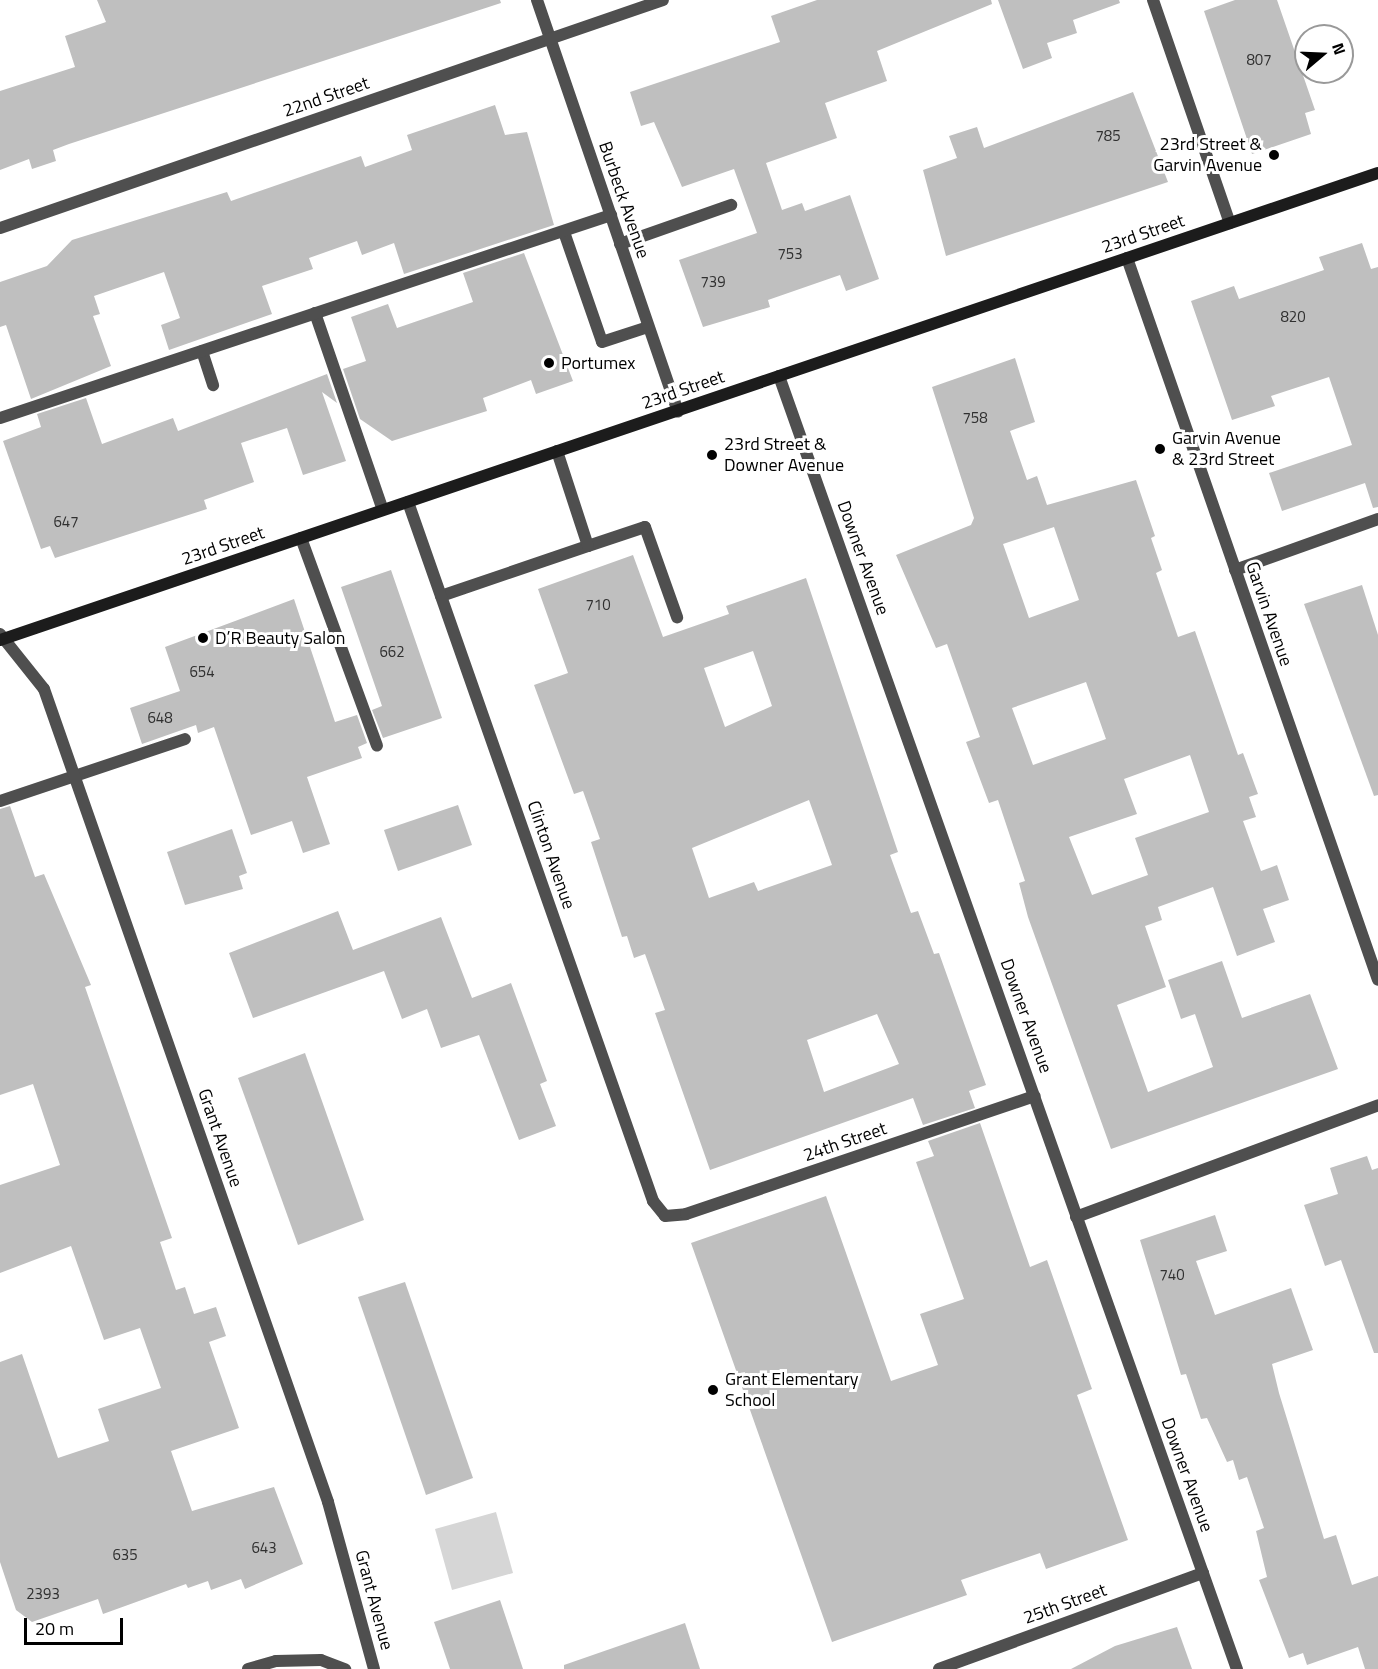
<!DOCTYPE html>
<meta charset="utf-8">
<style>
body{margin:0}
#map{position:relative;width:1378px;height:1669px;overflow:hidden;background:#fff;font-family:"Titillium Web",sans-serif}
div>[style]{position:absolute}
.green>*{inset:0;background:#d6d6d6}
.building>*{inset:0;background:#bfbfbf}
.service>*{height:12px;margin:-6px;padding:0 6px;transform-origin:6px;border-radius:6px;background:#4f4f4f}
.minor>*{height:12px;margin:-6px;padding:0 6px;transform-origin:6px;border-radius:6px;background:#4f4f4f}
.tertiary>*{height:12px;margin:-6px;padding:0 6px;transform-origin:6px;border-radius:6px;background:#4f4f4f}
.secondary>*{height:12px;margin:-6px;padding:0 6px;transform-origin:6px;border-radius:6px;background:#1c1c1c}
.dots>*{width:16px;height:16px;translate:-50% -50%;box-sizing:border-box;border:3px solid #fff;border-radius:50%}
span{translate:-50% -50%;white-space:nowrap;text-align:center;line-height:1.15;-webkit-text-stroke:6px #fff;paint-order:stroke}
.number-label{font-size:15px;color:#303030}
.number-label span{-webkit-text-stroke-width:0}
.street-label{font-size:18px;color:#000}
.poi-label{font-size:18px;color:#000}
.right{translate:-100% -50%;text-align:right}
.left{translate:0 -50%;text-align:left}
.north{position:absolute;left:1294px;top:24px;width:60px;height:60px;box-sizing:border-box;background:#fff;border:2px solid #999;border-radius:50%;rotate:71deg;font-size:16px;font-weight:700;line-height:24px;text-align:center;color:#000}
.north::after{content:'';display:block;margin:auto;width:21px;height:27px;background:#000;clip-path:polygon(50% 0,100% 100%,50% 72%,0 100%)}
.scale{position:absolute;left:24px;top:1618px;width:99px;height:27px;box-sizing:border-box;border:3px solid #000;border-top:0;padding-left:8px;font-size:18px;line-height:21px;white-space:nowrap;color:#000;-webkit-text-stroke:4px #fff;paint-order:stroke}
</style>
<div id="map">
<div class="green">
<div style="clip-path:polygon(496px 1512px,513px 1573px,452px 1590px,435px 1529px)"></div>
</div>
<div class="building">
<div style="clip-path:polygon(97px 0,500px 0,501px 3px,69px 144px,53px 150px,56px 161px,32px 169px,29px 159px,0 170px,0 91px,75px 67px,65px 36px,106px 22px)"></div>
<div style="clip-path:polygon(817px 0,991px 0,992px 4px,877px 51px,887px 81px,825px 103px,837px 138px,766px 163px,782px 210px,802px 203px,805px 211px,850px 195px,879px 279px,846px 291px,840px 275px,768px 300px,770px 307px,703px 327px,679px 260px,757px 233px,734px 169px,682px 187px,654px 122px,641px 126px,630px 92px,780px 42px,771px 16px)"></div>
<div style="clip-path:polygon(998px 0,1119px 0,1120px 3px,1073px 20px,1077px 33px,1047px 43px,1052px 58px,1023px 69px)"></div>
<div style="clip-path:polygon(1235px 0,1277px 0,1315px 110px,1305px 113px,1311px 134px,1252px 154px,1204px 11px)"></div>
<div style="clip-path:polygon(1133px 92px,1168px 182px,946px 256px,923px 170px,957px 158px,949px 136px,977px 127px,984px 148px)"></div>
<div style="clip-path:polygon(495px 105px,505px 135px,527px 132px,554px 225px,404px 274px,394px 243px,362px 255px,357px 241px,309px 258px,313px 269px,262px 286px,272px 314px,169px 350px,161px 325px,180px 318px,164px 272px,94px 296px,100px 314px,93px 316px,111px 366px,31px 399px,6px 325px,0 327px,0 282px,47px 266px,72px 240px,227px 192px,231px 201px,361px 156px,365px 167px,412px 150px,407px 135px)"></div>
<div style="clip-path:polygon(1362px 243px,1371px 269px,1378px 267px,1378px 507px,1373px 508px,1365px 483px,1282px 511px,1269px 473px,1352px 445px,1329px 377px,1271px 396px,1275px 406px,1232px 420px,1191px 301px,1234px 286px,1239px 299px,1324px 270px,1319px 257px)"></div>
<div style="clip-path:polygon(524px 253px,573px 381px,536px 394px,531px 380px,483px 398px,487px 411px,392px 441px,360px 419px,343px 369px,366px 361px,351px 317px,388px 304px,397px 328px,473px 302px,463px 273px)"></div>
<div style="clip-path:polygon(evenodd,1015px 358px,1035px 422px,1010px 431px,1027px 480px,1037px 476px,1047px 505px,1136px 480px,1155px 536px,1151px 538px,1162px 570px,1156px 573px,1178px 637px,1195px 631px,1238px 755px,1243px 753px,1258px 794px,1249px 797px,1256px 817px,1243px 821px,1261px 871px,1277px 865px,1289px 900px,1263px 909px,1275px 942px,1237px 956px,1213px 887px,1158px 907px,1162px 920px,1145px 926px,1166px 987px,1117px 1005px,1148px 1092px,1213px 1067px,1195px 1014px,1181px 1019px,1168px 980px,1222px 961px,1242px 1018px,1310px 994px,1338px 1069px,1111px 1149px,1028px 917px,1019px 883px,1025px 881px,998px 800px,989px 803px,966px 742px,980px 737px,947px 644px,936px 648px,896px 555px,971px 525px,974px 518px,932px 387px,1015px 358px,1054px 527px,1079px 600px,1029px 618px,1003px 544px,1054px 527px,1015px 358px,1086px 682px,1106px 739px,1033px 765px,1012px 708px,1086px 682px,1015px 358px,1190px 755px,1209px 812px,1135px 838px,1148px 875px,1092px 895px,1069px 837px,1137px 814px,1124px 779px,1190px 755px)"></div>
<div style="clip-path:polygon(327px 374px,337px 403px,322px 392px,346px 461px,303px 475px,287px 428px,241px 443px,254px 482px,204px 500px,207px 509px,55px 558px,50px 546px,41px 549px,3px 441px,41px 427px,37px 414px,86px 398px,102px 444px,173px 418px,178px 431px)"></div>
<div style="clip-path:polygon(evenodd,633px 555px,663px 637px,729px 614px,726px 606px,806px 578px,898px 852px,890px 855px,911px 913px,918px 911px,934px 954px,939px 953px,986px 1085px,969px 1091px,975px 1108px,923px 1125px,913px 1098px,710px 1170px,655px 1013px,665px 1010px,645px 954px,634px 958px,627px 936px,622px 937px,591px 842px,600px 839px,583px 791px,574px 794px,534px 685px,568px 673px,538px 589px,633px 555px,753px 651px,772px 706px,725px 727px,704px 668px,753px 651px,633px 555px,809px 800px,832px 865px,758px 891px,754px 882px,709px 898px,692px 848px,809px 800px,633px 555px,877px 1014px,899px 1064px,824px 1092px,807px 1040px,877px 1014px)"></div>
<div style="clip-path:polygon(391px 570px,442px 718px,383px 738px,372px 710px,382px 706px,341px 587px)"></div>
<div style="clip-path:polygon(1362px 585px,1378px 635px,1378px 795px,1374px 796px,1304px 604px)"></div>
<div style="clip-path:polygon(294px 599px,335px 722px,357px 715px,367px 743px,358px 747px,362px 758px,307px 777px,330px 844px,303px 853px,292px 821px,251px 835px,214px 727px,198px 733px,196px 725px,142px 744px,130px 708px,180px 691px,165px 647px)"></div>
<div style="clip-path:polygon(458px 805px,472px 845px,398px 871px,384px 830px)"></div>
<div style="clip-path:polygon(10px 806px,35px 877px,44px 874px,91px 985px,85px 987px,172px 1238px,160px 1242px,176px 1290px,185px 1287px,194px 1314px,216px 1307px,226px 1336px,209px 1342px,239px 1428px,171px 1451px,192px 1511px,274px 1487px,303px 1564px,245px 1589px,241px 1579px,211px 1590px,208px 1581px,188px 1588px,186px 1584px,103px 1614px,98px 1599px,32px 1622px,16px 1610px,0 1562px,0 1362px,22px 1354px,58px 1458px,109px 1441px,98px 1409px,161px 1388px,140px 1328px,104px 1340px,71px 1246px,0 1273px,0 1185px,60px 1165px,33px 1084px,0 1095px,0 809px)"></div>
<div style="clip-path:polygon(232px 829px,247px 873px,239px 876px,243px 889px,185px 905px,167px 852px)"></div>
<div style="clip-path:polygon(338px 911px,353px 950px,441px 917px,472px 998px,511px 983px,547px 1081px,540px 1084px,556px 1126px,519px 1140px,479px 1035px,441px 1048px,427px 1009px,402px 1019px,384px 971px,253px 1018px,229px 953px)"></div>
<div style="clip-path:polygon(305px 1053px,364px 1220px,298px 1245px,238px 1078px)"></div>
<div style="clip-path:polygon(980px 1123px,1030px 1267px,1047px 1260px,1092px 1389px,1077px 1395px,1128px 1540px,1046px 1569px,1040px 1553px,961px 1580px,967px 1595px,832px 1642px,691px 1243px,826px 1196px,891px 1381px,938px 1365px,920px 1314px,964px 1299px,916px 1162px,934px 1156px,928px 1141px)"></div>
<div style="clip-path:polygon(1367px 1156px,1372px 1170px,1378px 1168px,1378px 1353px,1374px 1353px,1341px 1260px,1325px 1266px,1304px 1205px,1338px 1194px,1330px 1168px)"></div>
<div style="clip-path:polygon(1215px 1215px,1227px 1251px,1196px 1261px,1215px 1315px,1291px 1288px,1313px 1350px,1272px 1364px,1279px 1393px,1324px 1539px,1336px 1535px,1352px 1585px,1378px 1576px,1378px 1669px,1365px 1669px,1358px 1647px,1307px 1665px,1303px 1653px,1289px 1658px,1259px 1580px,1267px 1577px,1256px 1531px,1264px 1528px,1247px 1477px,1239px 1480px,1233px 1460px,1227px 1462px,1207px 1418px,1201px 1419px,1186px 1374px,1181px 1375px,1140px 1240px)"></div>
<div style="clip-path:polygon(405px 1282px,473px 1478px,426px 1495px,358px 1297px)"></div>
<div style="clip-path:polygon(500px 1600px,523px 1669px,450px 1669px,434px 1622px)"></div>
<div style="clip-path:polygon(685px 1623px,700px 1669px,564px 1669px,564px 1665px)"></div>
<div style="clip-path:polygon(1177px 1627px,1192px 1669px,1071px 1669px,1115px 1646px)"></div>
</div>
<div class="service">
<div style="left:564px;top:232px;width:116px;rotate:70.9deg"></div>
<div style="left:602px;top:342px;width:48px;rotate:-18.1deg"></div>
<div style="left:620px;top:244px;width:118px;rotate:-19.4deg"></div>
<div style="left:315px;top:313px;width:208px;rotate:71deg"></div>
<div style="left:202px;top:351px;width:36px;rotate:72deg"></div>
<div style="left:0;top:418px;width:644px;rotate:-18.38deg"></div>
<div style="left:301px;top:538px;width:221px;rotate:69.9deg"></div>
<div style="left:588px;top:546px;width:60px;rotate:-18.4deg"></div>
<div style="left:645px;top:527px;width:96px;rotate:70.4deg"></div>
<div style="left:1235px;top:570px;width:152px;rotate:-19.6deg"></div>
<div style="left:441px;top:596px;width:155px;rotate:-18.8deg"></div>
<div style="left:588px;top:546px;width:100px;rotate:-108.1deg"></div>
<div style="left:0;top:801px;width:195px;rotate:-18.5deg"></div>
</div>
<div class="minor">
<div style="left:537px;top:0;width:435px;rotate:71.1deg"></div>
<div style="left:1153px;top:0;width:236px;rotate:71deg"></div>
<div style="left:0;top:228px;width:701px;rotate:-18.98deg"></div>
<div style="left:779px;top:376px;width:1372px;rotate:70.5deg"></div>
<div style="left:408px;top:502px;width:741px;rotate:70.68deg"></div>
<div style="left:653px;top:1201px;width:19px;rotate:51deg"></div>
<div style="left:665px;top:1216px;width:21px;rotate:-5deg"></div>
<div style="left:686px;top:1214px;width:368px;rotate:-18.7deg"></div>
<div style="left:0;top:634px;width:70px;rotate:51.3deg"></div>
<div style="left:44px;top:689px;width:861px;rotate:70.74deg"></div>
<div style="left:328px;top:1502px;width:173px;rotate:74.6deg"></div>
<div style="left:1076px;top:1217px;width:322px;rotate:-20.3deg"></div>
<div style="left:248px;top:1669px;width:29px;rotate:-16deg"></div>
<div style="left:276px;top:1661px;width:45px;rotate:-1.3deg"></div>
<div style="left:321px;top:1660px;width:26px;rotate:21deg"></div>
<div style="left:939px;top:1669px;width:281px;rotate:-20deg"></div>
</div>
<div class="tertiary">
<div style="left:1127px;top:258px;width:764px;rotate:70.83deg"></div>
</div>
<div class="secondary">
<div style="left:0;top:640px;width:1455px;rotate:-18.72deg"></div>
</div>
<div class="dots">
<div style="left:1274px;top:155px;background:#000"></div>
<div style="left:549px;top:363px;background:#000"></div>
<div style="left:1160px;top:449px;background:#000"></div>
<div style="left:712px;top:455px;background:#000"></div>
<div style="left:203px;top:638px;background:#000"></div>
<div style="left:713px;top:1390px;background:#000"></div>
</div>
<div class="number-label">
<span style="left:1259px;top:60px">807</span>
<span style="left:1108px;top:136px">785</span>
<span style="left:790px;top:254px">753</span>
<span style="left:713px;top:282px">739</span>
<span style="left:1293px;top:317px">820</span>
<span style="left:975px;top:418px">758</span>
<span style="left:66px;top:522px">647</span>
<span style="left:598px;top:605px">710</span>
<span style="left:392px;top:652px">662</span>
<span style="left:202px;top:672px">654</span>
<span style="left:160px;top:718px">648</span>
<span style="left:1172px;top:1275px">740</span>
<span style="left:264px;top:1548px">643</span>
<span style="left:125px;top:1555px">635</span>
<span style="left:43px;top:1594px">2393</span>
</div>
<div class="street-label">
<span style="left:326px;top:97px;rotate:-19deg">22nd Street</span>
<span style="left:624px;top:200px;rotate:71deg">Burbeck Avenue</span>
<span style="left:1143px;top:234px;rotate:-19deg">23rd Street</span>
<span style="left:683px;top:390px;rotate:-19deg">23rd Street</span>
<span style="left:223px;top:546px;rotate:-19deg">23rd Street</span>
<span style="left:863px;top:558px;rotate:70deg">Downer Avenue</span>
<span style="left:1269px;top:614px;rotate:71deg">Garvin Avenue</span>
<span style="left:551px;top:855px;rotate:71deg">Clinton Avenue</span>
<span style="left:1026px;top:1016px;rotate:70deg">Downer Avenue</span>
<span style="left:220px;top:1138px;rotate:71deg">Grant Avenue</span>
<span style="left:845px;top:1142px;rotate:-19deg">24th Street</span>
<span style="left:1187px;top:1475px;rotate:70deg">Downer Avenue</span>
<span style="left:374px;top:1600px;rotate:75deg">Grant Avenue</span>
<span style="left:1065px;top:1604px;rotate:-20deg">25th Street</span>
</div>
<div class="poi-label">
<span class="right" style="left:1262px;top:155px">23rd Street &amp;<br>Garvin Avenue</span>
<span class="left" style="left:561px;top:363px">Portumex</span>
<span class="left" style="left:1172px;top:449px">Garvin Avenue<br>&amp; 23rd Street</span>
<span class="left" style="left:724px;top:455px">23rd Street &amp;<br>Downer Avenue</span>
<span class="left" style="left:215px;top:638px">D’R Beauty Salon</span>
<span class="left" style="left:725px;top:1390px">Grant Elementary<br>School</span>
</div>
<div class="north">N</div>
<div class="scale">20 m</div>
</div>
